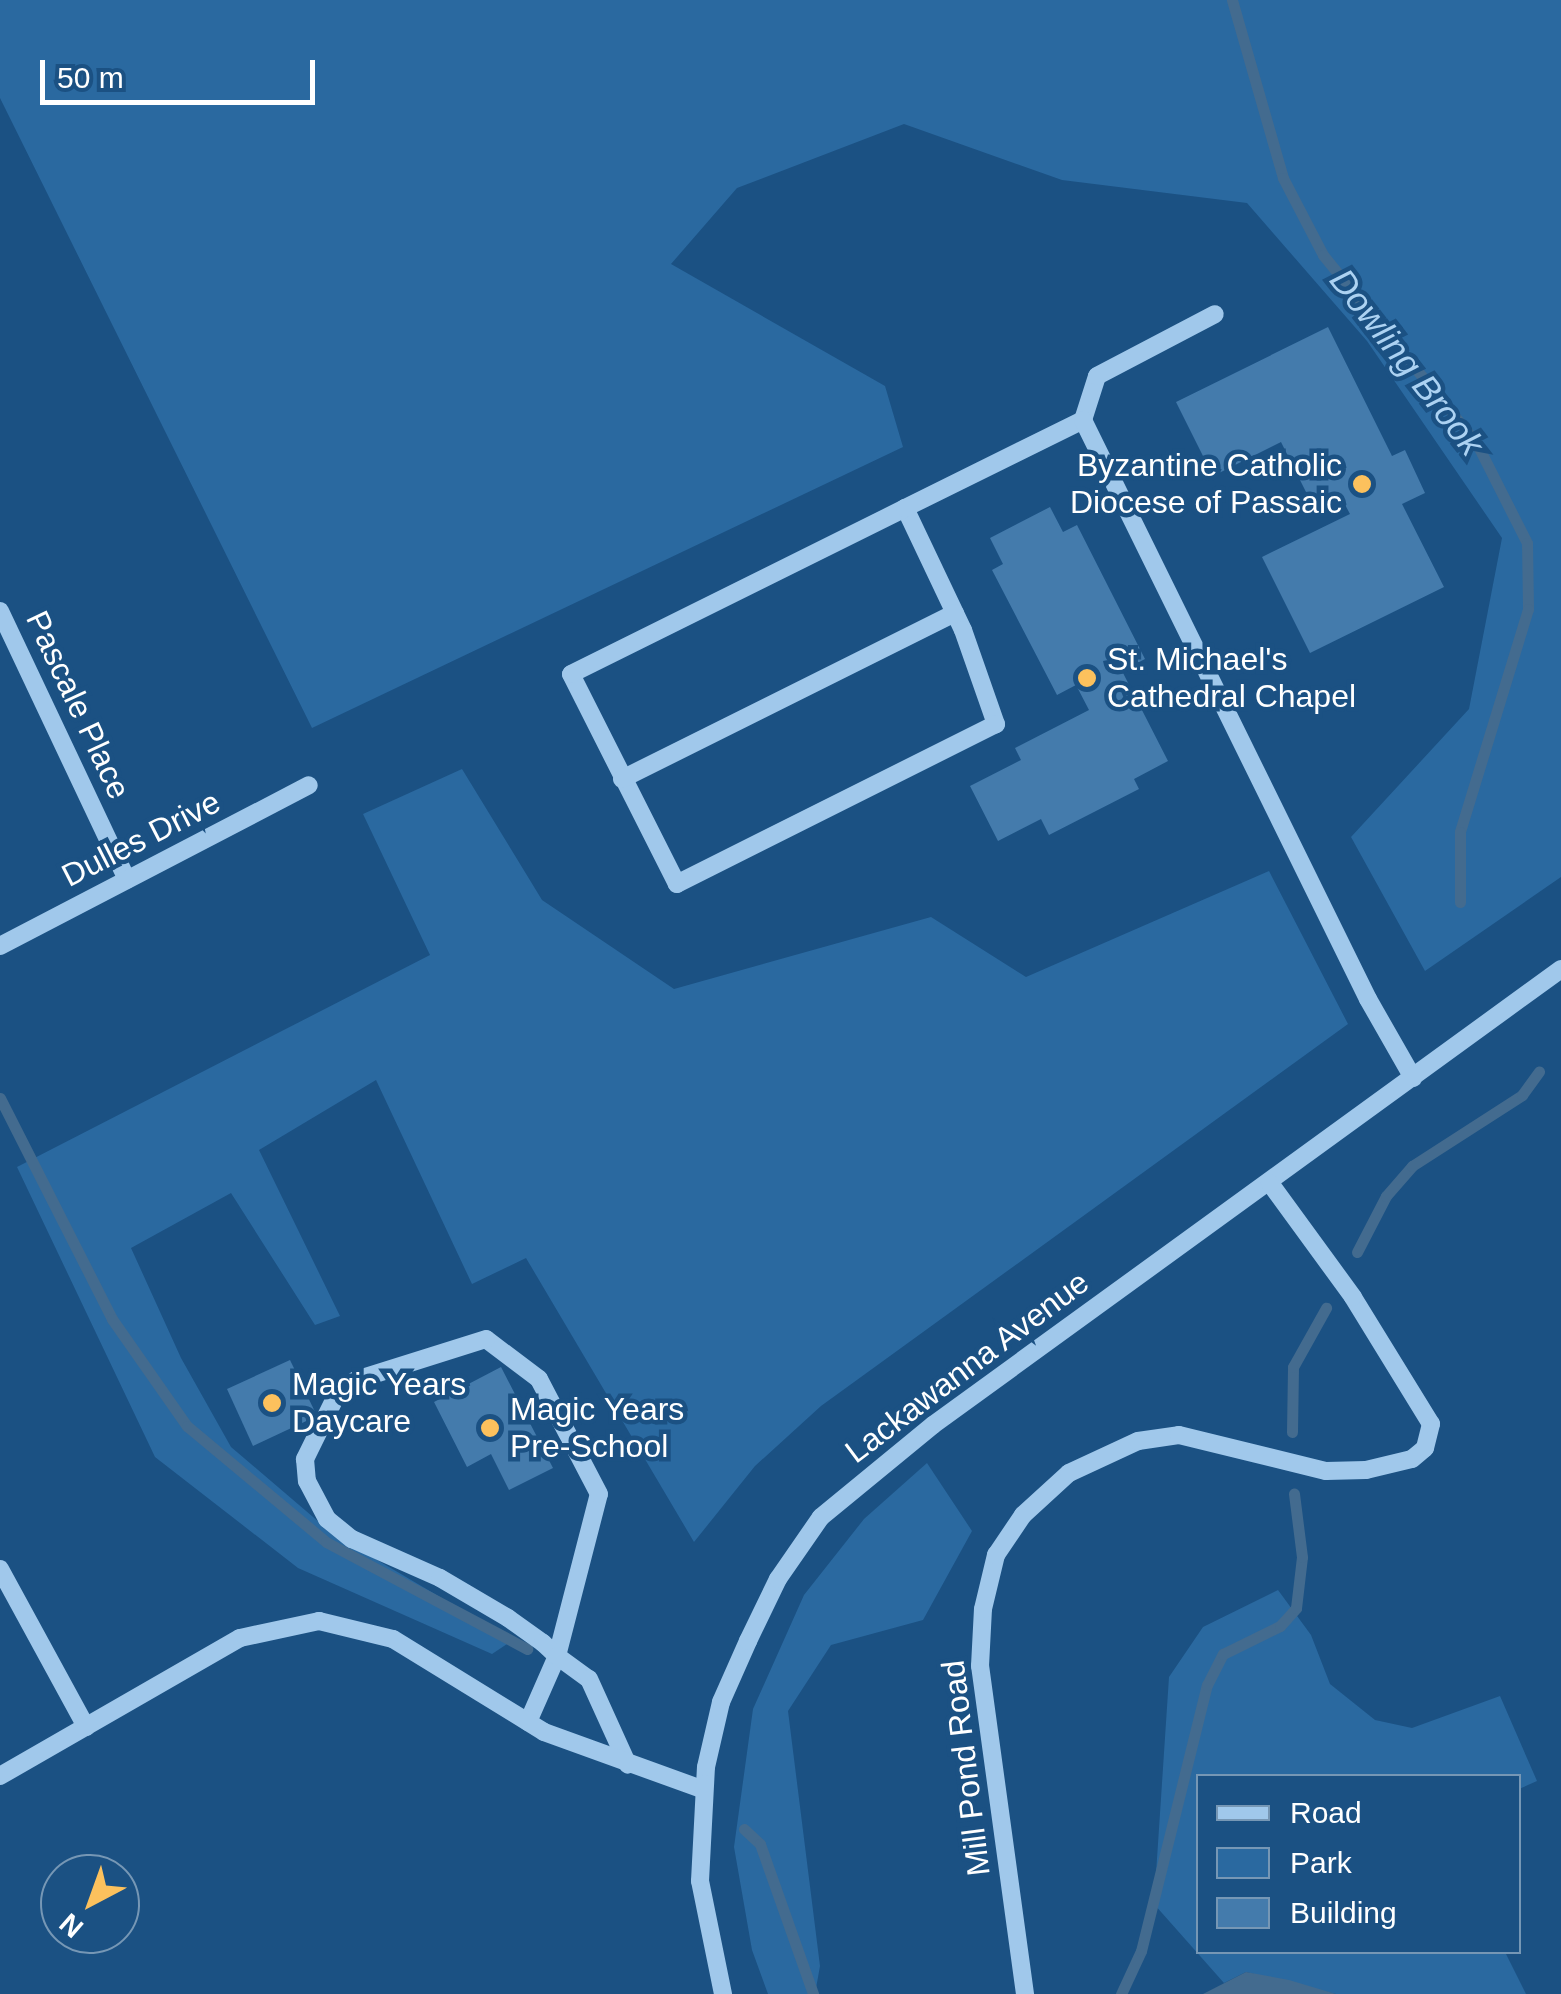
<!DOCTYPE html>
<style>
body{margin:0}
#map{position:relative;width:1561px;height:1994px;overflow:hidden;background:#1b5183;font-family:Arial,sans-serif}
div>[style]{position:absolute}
.green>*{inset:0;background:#2a69a0}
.water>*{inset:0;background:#436b8f}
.stream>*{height:11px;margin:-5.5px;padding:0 5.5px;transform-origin:5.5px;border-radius:5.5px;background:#436b8f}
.building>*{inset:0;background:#447bac}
.minor>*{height:18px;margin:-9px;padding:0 9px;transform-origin:9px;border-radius:9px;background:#a0c8eb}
.dots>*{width:28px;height:28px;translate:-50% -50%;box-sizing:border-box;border:5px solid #1b5183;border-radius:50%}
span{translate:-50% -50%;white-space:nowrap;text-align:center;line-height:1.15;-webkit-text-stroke:9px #1b5183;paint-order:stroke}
.poi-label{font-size:32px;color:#fff}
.right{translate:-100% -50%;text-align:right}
.left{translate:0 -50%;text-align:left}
.street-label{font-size:32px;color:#fff}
.water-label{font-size:35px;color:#acd2f2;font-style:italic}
.legend{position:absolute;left:1196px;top:1774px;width:325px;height:180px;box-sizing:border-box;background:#1b5183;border:2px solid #7697b5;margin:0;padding:12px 18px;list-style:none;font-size:30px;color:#fff}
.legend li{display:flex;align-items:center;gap:20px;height:50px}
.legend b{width:50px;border:2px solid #7697b5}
.north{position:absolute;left:40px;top:1854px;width:100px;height:100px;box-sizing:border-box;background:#1b5183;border:2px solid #7697b5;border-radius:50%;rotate:221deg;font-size:28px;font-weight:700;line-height:40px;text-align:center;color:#fff}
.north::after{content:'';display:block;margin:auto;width:35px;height:45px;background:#fcc15d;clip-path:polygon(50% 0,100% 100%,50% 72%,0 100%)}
.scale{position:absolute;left:40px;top:60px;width:275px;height:45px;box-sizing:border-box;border:5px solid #fff;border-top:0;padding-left:12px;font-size:30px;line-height:35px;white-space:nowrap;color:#fff;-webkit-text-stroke:8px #1b5183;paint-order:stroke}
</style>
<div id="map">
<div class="green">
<div style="clip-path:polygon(0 0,1561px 0,1561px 877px,1425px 971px,1351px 837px,1469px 709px,1502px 538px,1367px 341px,1247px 203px,1062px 180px,904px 124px,737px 188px,671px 264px,885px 386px,903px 447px,312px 728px,0 98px)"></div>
<div style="clip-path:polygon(462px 769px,542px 900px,674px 989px,931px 917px,1026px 977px,1269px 871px,1348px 1024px,821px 1406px,755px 1466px,694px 1542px,526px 1258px,472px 1284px,376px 1080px,259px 1150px,340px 1316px,315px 1325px,231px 1193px,131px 1248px,181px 1358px,231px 1447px,333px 1534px,513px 1640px,492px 1654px,298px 1568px,155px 1457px,17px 1167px,430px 955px,363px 814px)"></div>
<div style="clip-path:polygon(927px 1463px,972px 1531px,923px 1620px,831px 1645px,788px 1711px,820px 1966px,815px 1994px,768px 1994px,752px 1950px,734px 1847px,753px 1709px,804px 1595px,864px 1519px)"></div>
<div style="clip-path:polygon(1278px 1590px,1311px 1635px,1330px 1684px,1375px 1720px,1412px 1728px,1500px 1696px,1537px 1781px,1519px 1789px,1518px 1776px,1198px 1776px,1198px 1952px,1505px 1952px,1526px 1994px,1336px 1994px,1246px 1972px,1224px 1983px,1154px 1904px,1169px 1677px,1203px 1627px)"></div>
</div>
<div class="water">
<div style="clip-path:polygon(1246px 1972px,1289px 1980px,1336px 1994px,1203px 1994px)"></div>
</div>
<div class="stream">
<div style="left:1232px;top:0;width:185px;rotate:74deg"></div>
<div style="left:1283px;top:178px;width:87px;rotate:62.5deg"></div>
<div style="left:1323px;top:255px;width:244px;rotate:50.8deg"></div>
<div style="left:1477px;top:444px;width:111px;rotate:63.2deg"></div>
<div style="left:1527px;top:543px;width:66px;rotate:89.1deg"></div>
<div style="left:1528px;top:609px;width:233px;rotate:107deg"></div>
<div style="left:1460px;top:832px;width:70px;rotate:90deg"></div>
<div style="left:0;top:1098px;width:248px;rotate:63.1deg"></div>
<div style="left:112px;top:1319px;width:131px;rotate:55deg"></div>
<div style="left:187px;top:1426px;width:181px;rotate:39.8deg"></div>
<div style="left:326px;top:1542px;width:228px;rotate:28deg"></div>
<div style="left:1357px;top:1252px;width:63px;rotate:-62.6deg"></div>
<div style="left:1386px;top:1196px;width:40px;rotate:-49deg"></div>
<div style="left:1412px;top:1166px;width:131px;rotate:-32.8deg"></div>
<div style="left:1522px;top:1095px;width:29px;rotate:-54deg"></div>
<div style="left:1292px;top:1432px;width:65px;rotate:-89.1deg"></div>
<div style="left:1293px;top:1367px;width:68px;rotate:-60.8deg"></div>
<div style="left:744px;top:1829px;width:22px;rotate:43deg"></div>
<div style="left:760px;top:1844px;width:159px;rotate:70.5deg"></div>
<div style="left:1121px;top:1994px;width:47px;rotate:-65.1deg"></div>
<div style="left:1141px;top:1951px;width:274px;rotate:-76.1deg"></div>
<div style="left:1207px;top:1685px;width:35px;rotate:-63deg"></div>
<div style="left:1223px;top:1654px;width:64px;rotate:-26.2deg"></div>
<div style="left:1280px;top:1626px;width:24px;rotate:-48deg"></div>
<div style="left:1296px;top:1608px;width:51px;rotate:-83.3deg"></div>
<div style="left:1302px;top:1557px;width:64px;rotate:-97.2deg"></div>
</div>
<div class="building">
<div style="clip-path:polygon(1328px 327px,1392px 456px,1405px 450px,1425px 493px,1402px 504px,1444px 587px,1310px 653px,1262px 557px,1350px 514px,1342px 499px,1316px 512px,1281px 442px,1213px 476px,1176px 402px)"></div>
<div style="clip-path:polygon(1050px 507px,1063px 532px,1077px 525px,1145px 659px,1122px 671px,1168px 761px,1134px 779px,1139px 789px,1049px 835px,1041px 819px,998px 841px,970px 786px,1021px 760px,1015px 748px,1089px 710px,1076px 685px,1057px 695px,992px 570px,1003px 564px,990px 538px)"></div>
<div style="clip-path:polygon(290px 1360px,317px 1416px,253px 1446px,227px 1389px)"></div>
<div style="clip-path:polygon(501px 1367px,553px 1468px,509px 1490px,491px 1454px,467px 1467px,434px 1402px)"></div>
</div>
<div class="minor">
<div style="left:1083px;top:420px;width:46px;rotate:-72.3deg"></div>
<div style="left:1097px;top:376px;width:133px;rotate:-27.7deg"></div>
<div style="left:905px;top:508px;width:135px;rotate:64.6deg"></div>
<div style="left:963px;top:630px;width:100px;rotate:70.7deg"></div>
<div style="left:996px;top:724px;width:357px;rotate:153.4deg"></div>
<div style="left:677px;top:884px;width:235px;rotate:-116.8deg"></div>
<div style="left:571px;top:674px;width:373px;rotate:-26.4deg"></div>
<div style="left:905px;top:508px;width:199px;rotate:-26.3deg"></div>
<div style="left:1083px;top:420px;width:645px;rotate:63.79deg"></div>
<div style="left:1368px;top:999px;width:91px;rotate:60.3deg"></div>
<div style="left:0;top:611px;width:297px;rotate:64.7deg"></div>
<div style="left:622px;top:779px;width:372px;rotate:-26.5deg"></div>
<div style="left:0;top:946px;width:348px;rotate:-27.5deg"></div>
<div style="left:0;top:1569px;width:180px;rotate:61.4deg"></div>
<div style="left:528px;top:1722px;width:72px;rotate:-66.3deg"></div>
<div style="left:557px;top:1656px;width:167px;rotate:-75.5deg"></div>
<div style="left:599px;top:1494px;width:130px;rotate:-117.6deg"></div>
<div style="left:539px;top:1379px;width:66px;rotate:-143deg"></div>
<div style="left:486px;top:1339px;width:136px;rotate:162.5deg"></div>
<div style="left:356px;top:1380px;width:22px;rotate:146deg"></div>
<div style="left:338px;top:1392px;width:75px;rotate:116.2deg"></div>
<div style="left:305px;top:1459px;width:22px;rotate:85deg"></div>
<div style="left:307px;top:1481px;width:43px;rotate:62.2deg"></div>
<div style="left:327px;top:1519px;width:32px;rotate:39deg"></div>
<div style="left:352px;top:1539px;width:96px;rotate:23.9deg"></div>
<div style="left:440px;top:1578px;width:79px;rotate:30.5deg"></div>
<div style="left:508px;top:1618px;width:43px;rotate:35.5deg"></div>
<div style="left:543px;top:1643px;width:19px;rotate:43deg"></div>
<div style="left:557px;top:1656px;width:39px;rotate:36deg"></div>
<div style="left:589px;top:1679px;width:94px;rotate:65.6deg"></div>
<div style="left:0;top:1776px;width:277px;rotate:-29.9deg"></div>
<div style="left:240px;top:1638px;width:81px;rotate:-12.1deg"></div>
<div style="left:319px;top:1621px;width:76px;rotate:13.7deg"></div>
<div style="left:393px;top:1639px;width:177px;rotate:31.6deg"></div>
<div style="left:544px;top:1732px;width:170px;rotate:19.9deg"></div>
<div style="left:723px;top:1994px;width:115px;rotate:-101.5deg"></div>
<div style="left:700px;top:1881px;width:114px;rotate:-87deg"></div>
<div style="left:706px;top:1767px;width:67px;rotate:-77deg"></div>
<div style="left:721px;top:1702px;width:67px;rotate:-66.1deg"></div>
<div style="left:748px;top:1641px;width:69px;rotate:-64.2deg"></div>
<div style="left:778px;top:1579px;width:75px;rotate:-55.3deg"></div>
<div style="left:821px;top:1517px;width:145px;rotate:-39.4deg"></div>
<div style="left:933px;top:1425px;width:776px;rotate:-35.98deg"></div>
<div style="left:1025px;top:1994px;width:331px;rotate:-97.8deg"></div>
<div style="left:980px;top:1666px;width:57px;rotate:-87deg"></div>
<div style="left:983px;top:1609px;width:56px;rotate:-76.5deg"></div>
<div style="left:996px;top:1555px;width:48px;rotate:-56deg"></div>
<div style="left:1023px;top:1515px;width:62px;rotate:-42.4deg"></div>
<div style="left:1069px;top:1473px;width:76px;rotate:-24.9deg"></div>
<div style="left:1138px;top:1441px;width:41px;rotate:-8.3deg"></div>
<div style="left:1179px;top:1435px;width:151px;rotate:13.8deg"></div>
<div style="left:1326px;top:1471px;width:40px;rotate:-1.4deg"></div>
<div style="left:1366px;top:1470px;width:47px;rotate:-13.4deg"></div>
<div style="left:1412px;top:1459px;width:17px;rotate:-40deg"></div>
<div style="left:1425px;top:1448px;width:25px;rotate:-76deg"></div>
<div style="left:1431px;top:1424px;width:149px;rotate:-121.6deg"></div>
<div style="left:1353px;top:1297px;width:141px;rotate:-126.1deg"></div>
</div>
<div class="dots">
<div style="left:1362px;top:484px;background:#fcc15d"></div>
<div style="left:1087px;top:678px;background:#fcc15d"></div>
<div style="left:272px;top:1403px;background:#fcc15d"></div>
<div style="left:490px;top:1428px;background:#fcc15d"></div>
</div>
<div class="poi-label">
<span class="right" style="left:1342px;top:484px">Byzantine Catholic<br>Diocese of Passaic</span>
<span class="left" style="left:1107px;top:678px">St. Michael's<br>Cathedral Chapel</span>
<span class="left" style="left:292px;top:1403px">Magic Years<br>Daycare</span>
<span class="left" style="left:510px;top:1428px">Magic Years<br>Pre-School</span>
</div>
<div class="street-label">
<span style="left:78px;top:705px;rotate:65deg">Pascale Place</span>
<span style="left:141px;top:839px;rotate:-27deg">Dulles Drive</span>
<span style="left:967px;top:1367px;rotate:-37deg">Lackawanna Avenue</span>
<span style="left:966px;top:1768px;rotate:-97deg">Mill Pond Road</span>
</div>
<div class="water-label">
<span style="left:1407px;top:362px;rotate:52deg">Dowling Brook</span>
</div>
<ul class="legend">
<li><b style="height:12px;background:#a0c8eb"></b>Road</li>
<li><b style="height:28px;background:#2a69a0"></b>Park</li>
<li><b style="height:28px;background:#447bac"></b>Building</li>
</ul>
<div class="north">N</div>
<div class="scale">50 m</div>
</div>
